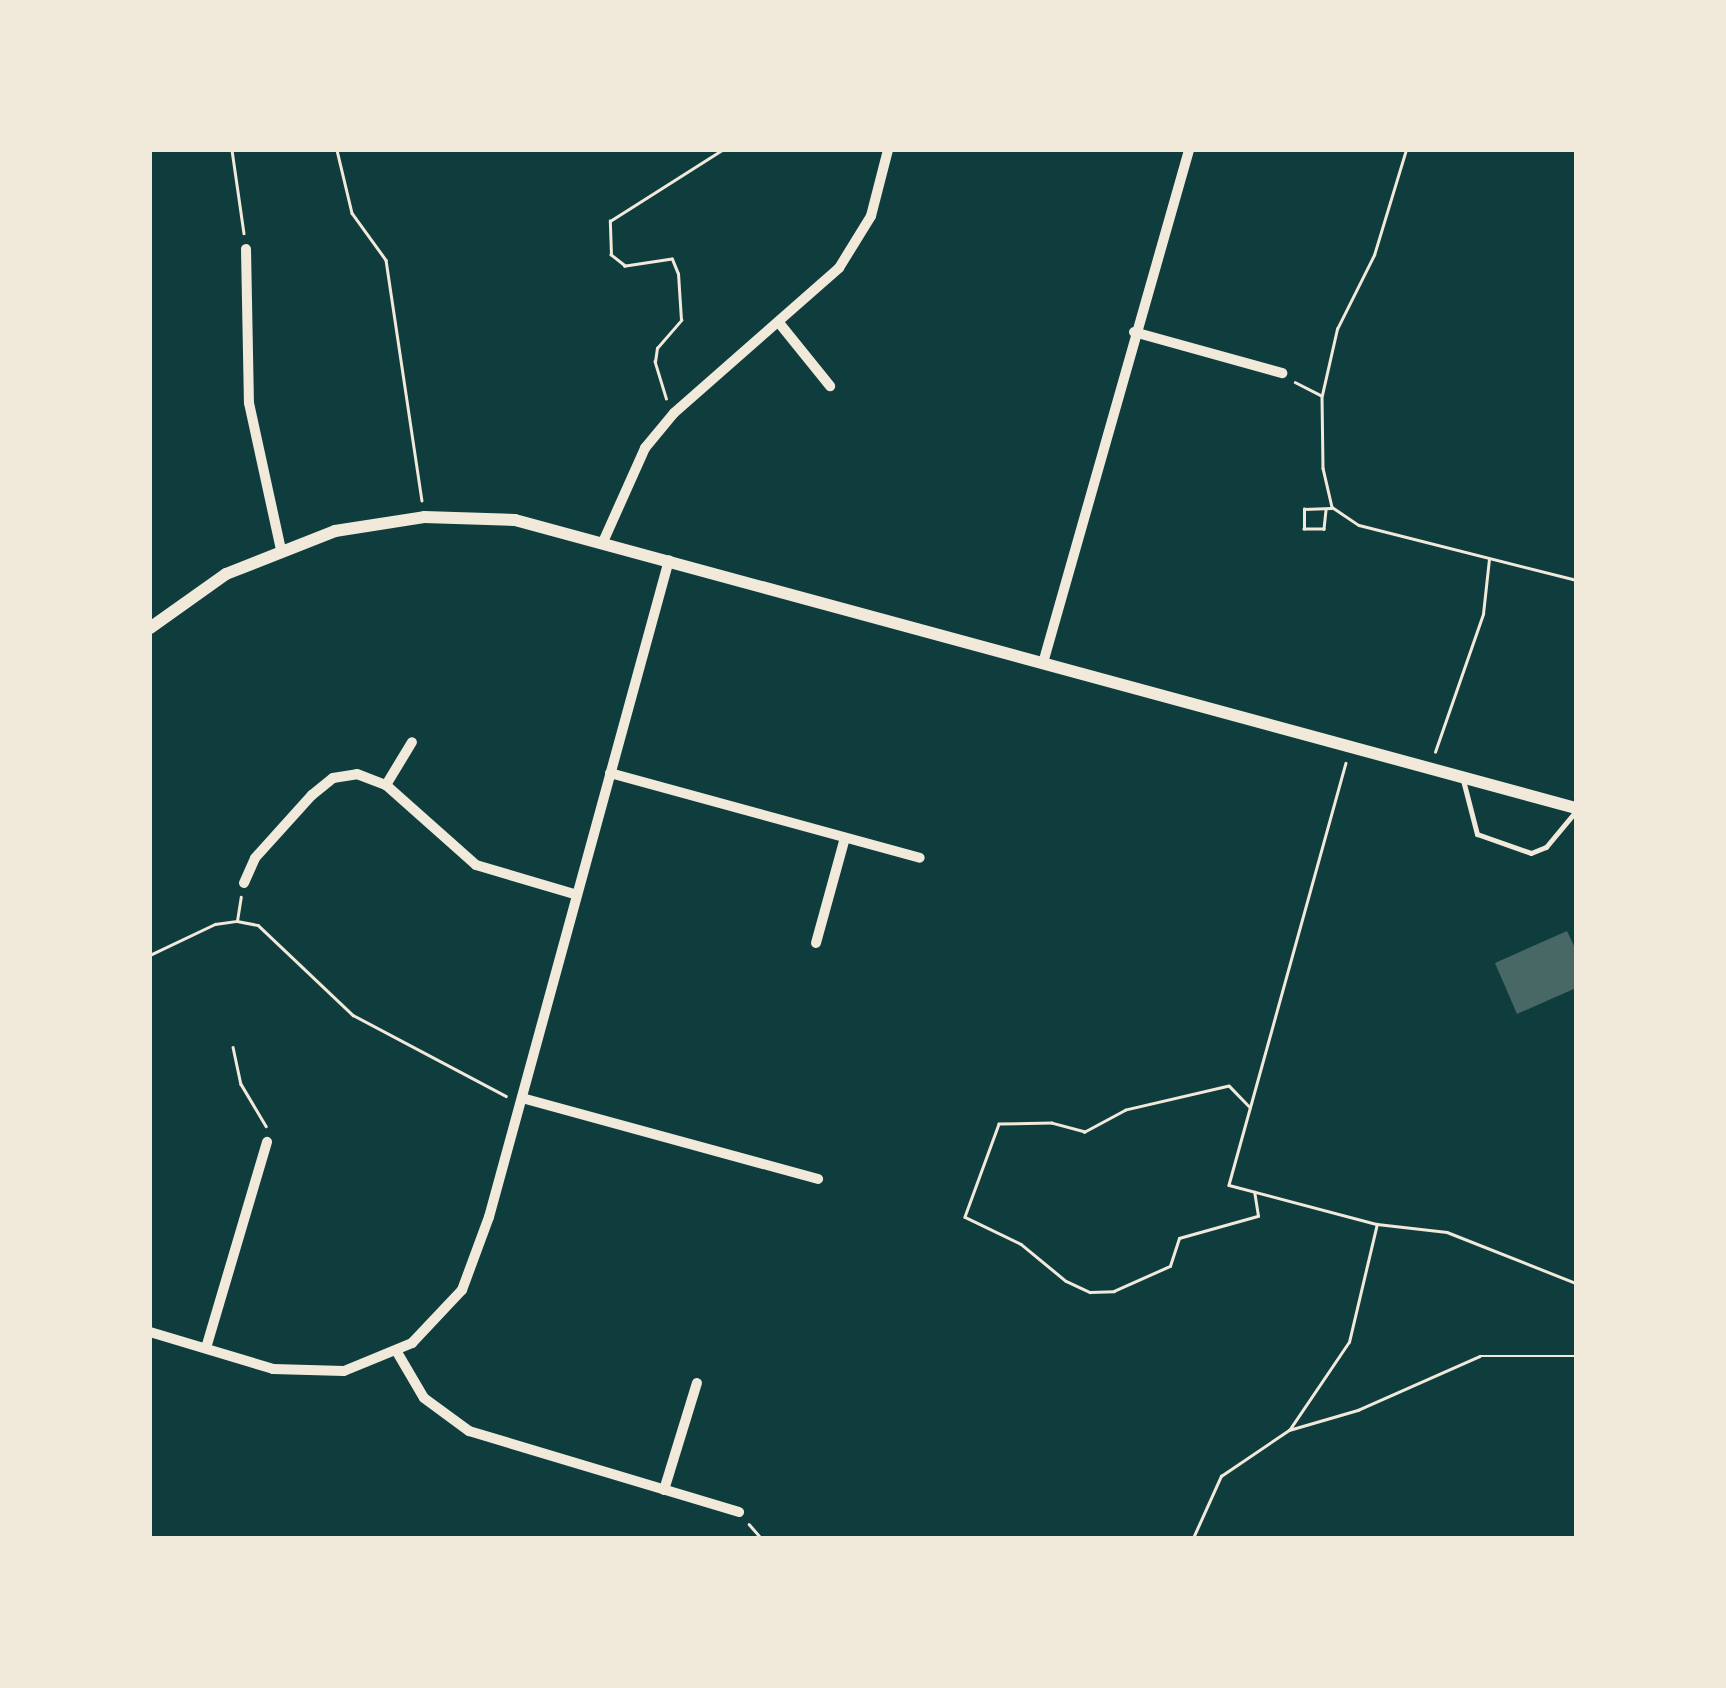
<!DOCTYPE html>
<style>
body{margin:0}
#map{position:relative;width:1726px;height:1688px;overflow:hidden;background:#0f3d3e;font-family:"IBM Plex Serif",serif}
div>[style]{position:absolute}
.building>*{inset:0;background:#486865}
.path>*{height:2.5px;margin:-1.25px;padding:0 1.25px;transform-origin:1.25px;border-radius:1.25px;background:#f1e9da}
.service>*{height:5px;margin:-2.5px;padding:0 2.5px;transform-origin:2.5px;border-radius:2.5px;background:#f1e9da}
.minor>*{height:10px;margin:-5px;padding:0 5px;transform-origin:5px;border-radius:5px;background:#f1e9da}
.tertiary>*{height:12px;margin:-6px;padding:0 6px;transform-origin:6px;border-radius:6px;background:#f1e9da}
span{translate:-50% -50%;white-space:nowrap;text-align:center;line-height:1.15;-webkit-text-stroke:9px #f1e9da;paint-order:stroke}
.frame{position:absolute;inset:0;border:152px solid #f1e9da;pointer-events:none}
</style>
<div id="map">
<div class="building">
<div style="clip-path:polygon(1567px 931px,1576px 950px,1576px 988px,1517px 1014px,1495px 963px)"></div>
</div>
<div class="path">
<div style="left:232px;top:150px;width:84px;rotate:81.8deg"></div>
<div style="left:337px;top:150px;width:65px;rotate:76.6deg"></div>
<div style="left:352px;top:213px;width:58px;rotate:54.1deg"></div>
<div style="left:386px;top:260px;width:243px;rotate:81.5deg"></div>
<div style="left:1295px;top:382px;width:30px;rotate:27deg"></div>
<div style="left:1322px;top:396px;width:72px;rotate:89.2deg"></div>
<div style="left:1323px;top:468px;width:40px;rotate:77deg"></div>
<div style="left:1332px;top:507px;width:32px;rotate:34deg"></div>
<div style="left:1359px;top:525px;width:224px;rotate:14.2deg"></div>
<div style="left:1322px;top:395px;width:68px;rotate:-77.2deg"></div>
<div style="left:1337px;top:329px;width:83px;rotate:-63.4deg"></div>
<div style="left:1374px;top:255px;width:110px;rotate:-73.1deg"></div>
<div style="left:666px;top:399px;width:39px;rotate:-107deg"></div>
<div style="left:655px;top:362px;width:14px;rotate:-82deg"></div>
<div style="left:657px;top:348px;width:37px;rotate:-49deg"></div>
<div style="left:681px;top:320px;width:46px;rotate:-93.7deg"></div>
<div style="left:678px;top:274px;width:16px;rotate:-112deg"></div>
<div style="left:672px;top:259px;width:48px;rotate:171.5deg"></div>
<div style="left:625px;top:266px;width:18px;rotate:-142deg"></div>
<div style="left:611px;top:255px;width:34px;rotate:-92deg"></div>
<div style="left:610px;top:221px;width:133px;rotate:-32.4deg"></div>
<div style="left:1326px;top:510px;width:19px;rotate:96deg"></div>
<div style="left:1324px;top:529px;width:20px;rotate:180deg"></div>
<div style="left:1304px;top:529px;width:20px;rotate:-90deg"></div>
<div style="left:1304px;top:509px;width:27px;rotate:-2deg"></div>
<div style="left:1435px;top:752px;width:146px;rotate:-70.8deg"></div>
<div style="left:1483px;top:614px;width:55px;rotate:-83.8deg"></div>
<div style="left:1346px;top:763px;width:438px;rotate:105.5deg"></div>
<div style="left:1229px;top:1185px;width:153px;rotate:14.8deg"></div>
<div style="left:237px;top:921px;width:21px;rotate:11deg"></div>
<div style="left:258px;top:925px;width:131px;rotate:43.5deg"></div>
<div style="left:353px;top:1015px;width:173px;rotate:27.9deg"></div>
<div style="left:150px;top:955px;width:72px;rotate:-25.5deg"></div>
<div style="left:215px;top:924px;width:22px;rotate:-8deg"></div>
<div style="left:237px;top:921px;width:24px;rotate:-81deg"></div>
<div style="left:233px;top:1047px;width:38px;rotate:78deg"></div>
<div style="left:241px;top:1084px;width:49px;rotate:59.2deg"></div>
<div style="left:1250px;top:1108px;width:30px;rotate:-134deg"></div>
<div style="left:1229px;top:1086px;width:106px;rotate:166.9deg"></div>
<div style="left:1126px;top:1110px;width:47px;rotate:151.8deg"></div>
<div style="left:1085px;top:1132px;width:34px;rotate:-165deg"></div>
<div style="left:1052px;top:1123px;width:53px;rotate:178.9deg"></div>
<div style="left:999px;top:1124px;width:99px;rotate:110.1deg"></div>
<div style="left:965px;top:1217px;width:62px;rotate:25.7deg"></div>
<div style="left:1021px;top:1244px;width:58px;rotate:39.4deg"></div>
<div style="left:1066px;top:1281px;width:26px;rotate:25deg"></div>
<div style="left:1090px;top:1292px;width:24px;rotate:-2deg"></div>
<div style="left:1114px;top:1291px;width:61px;rotate:-24.1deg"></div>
<div style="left:1170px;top:1266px;width:29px;rotate:-72deg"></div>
<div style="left:1179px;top:1238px;width:82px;rotate:-15.6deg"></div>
<div style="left:1258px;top:1216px;width:24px;rotate:-99deg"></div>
<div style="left:1290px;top:1429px;width:105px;rotate:-55.9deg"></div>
<div style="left:1349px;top:1342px;width:121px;rotate:-76.7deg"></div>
<div style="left:1377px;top:1224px;width:70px;rotate:6.5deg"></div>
<div style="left:1447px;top:1232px;width:139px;rotate:21.6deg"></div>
<div style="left:749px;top:1524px;width:18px;rotate:49deg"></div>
<div style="left:1193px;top:1538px;width:68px;rotate:-65.7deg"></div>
<div style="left:1221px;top:1476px;width:82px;rotate:-34.1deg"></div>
<div style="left:1289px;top:1430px;width:72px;rotate:-16.2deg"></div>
<div style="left:1358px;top:1410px;width:133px;rotate:-23.9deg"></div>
<div style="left:1480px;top:1356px;width:96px"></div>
</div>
<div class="service">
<div style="left:1463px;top:780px;width:56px;rotate:75.5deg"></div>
<div style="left:1477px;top:834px;width:57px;rotate:19.4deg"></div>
<div style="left:1531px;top:853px;width:16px;rotate:-22deg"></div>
<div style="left:1546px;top:847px;width:47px;rotate:-50.2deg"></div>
</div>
<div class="minor">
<div style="left:246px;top:249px;width:154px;rotate:88.9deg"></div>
<div style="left:249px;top:403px;width:150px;rotate:77.7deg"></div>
<div style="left:780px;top:324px;width:80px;rotate:51.1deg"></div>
<div style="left:1134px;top:332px;width:154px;rotate:15.5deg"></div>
<div style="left:603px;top:542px;width:103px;rotate:-65.9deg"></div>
<div style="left:645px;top:448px;width:45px;rotate:-50.4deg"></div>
<div style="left:674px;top:413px;width:220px;rotate:-41.3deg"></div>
<div style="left:839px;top:268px;width:61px;rotate:-58.4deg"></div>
<div style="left:871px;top:216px;width:68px;rotate:-75.6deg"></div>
<div style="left:1043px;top:663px;width:533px;rotate:-74.11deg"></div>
<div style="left:610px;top:773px;width:321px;rotate:15.3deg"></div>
<div style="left:386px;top:785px;width:50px;rotate:-58.8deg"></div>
<div style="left:244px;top:883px;width:27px;rotate:-66deg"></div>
<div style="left:255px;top:858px;width:85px;rotate:-47.9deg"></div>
<div style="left:312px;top:795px;width:27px;rotate:-39deg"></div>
<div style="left:333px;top:778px;width:24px;rotate:-9deg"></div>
<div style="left:357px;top:774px;width:31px;rotate:21deg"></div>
<div style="left:386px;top:785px;width:120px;rotate:41.6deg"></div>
<div style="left:476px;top:865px;width:105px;rotate:16.5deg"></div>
<div style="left:816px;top:943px;width:109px;rotate:-74.6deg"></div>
<div style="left:522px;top:1098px;width:307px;rotate:15.3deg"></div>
<div style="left:150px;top:1332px;width:128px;rotate:16.7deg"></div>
<div style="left:273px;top:1369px;width:71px;rotate:1.6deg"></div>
<div style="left:344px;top:1371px;width:74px;rotate:-22.4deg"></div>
<div style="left:412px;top:1343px;width:73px;rotate:-46.7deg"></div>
<div style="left:462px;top:1290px;width:78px;rotate:-69.7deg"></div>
<div style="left:489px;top:1217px;width:681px;rotate:-74.68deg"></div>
<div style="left:206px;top:1348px;width:215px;rotate:-73.5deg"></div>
<div style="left:397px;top:1352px;width:53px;rotate:59.6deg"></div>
<div style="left:424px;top:1398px;width:56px;rotate:36.3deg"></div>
<div style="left:469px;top:1431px;width:282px;rotate:16.7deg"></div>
<div style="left:664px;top:1490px;width:112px;rotate:-72.9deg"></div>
</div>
<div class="tertiary">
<div style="left:150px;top:628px;width:93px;rotate:-35.4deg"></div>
<div style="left:226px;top:574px;width:117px;rotate:-21.5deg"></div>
<div style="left:335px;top:531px;width:90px;rotate:-8.9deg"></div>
<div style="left:424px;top:517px;width:91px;rotate:1.9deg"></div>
<div style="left:515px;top:520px;width:1099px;rotate:15.19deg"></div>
</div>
<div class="frame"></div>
</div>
